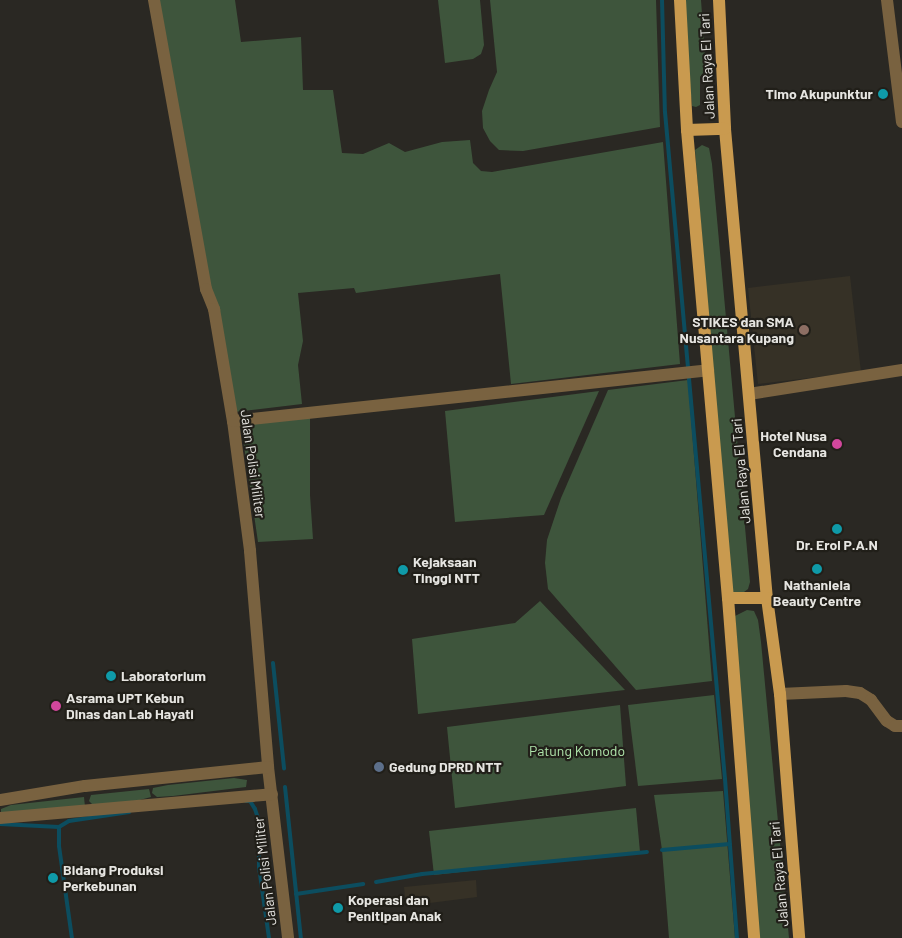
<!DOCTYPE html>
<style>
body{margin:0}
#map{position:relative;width:902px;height:938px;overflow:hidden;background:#2a2823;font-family:Barlow,sans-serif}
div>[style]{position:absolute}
.built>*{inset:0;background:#363126}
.green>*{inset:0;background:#3e553c}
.stream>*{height:4px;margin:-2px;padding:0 2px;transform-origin:2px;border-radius:2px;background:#0c4d5f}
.street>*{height:12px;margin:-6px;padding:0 6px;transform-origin:6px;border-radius:6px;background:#796240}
.primary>*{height:12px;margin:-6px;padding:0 6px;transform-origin:6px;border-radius:6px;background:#c99a4f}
.dots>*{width:14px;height:14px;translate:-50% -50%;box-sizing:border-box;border:2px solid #211f19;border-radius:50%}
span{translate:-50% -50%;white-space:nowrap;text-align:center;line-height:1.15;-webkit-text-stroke:4.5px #211f19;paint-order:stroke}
.street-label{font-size:14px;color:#e6e5e1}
.poi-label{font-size:14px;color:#e6e5e1;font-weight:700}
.right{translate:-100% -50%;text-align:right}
.left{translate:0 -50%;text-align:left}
.park-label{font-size:14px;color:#afe5ab}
</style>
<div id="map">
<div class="built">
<div style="clip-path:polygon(850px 276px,861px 372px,758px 384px,748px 288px)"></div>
<div style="clip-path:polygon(476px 880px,477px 897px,406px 906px,404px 887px)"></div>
</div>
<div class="green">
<div style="clip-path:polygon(157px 0,235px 0,241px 42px,301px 37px,303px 90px,333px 90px,342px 153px,363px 154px,389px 143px,405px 152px,442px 142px,470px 140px,473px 163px,481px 171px,492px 172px,663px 142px,680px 364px,511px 384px,500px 274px,356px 293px,354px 288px,298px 293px,303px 341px,298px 365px,302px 404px,234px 412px)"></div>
<div style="clip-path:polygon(438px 0,480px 0,484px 45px,481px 54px,473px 59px,445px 63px)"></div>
<div style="clip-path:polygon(490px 0,656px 0,660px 127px,523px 151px,499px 150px,490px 141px,483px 128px,482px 111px,489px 90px,497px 72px)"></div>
<div style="clip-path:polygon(682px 0,701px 0,706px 69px,700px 77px,700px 105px,696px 107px,692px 106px)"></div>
<div style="clip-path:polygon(702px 145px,709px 148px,712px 164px,750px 582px,748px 589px,744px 592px,735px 593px,730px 590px,695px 150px)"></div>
<div style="clip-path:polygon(688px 380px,712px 681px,636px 690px,548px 589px,545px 563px,547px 540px,561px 498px,608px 390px)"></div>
<div style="clip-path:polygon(599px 391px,544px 515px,455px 522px,445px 411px)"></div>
<div style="clip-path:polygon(310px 418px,310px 495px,313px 539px,258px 542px,241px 425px)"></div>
<div style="clip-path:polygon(540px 601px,625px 690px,418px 714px,412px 639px,515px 623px)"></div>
<div style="clip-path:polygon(747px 610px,754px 611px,758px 620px,761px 642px,789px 938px,758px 938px,735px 616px)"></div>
<div style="clip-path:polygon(714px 695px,722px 779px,638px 786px,628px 705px)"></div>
<div style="clip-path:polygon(620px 705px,626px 786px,455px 808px,447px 727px)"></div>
<div style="clip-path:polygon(234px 778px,247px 780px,246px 787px,173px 796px,157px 797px,152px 793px,153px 788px,168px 785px)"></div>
<div style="clip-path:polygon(149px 789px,151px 797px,136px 801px,93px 805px,89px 801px,91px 795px)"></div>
<div style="clip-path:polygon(723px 791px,735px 938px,669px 938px,662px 850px,654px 795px)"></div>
<div style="clip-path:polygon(84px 797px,85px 807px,1px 814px,1px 809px,11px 805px)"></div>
<div style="clip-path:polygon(636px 808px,640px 852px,434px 875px,429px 831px)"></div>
</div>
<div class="stream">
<div style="left:662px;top:0;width:112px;rotate:88.5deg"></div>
<div style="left:665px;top:112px;width:670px;rotate:84.86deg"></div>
<div style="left:725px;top:779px;width:159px;rotate:85.7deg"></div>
<div style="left:273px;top:663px;width:106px;rotate:84deg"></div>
<div style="left:285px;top:787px;width:152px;rotate:84deg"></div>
<div style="left:246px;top:801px;width:4px"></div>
<div style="left:250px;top:801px;width:9px;rotate:58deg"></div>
<div style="left:255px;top:809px;width:13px;rotate:72deg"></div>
<div style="left:259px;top:821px;width:46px;rotate:90deg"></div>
<div style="left:259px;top:867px;width:72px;rotate:82deg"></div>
<div style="left:0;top:824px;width:59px;rotate:2.9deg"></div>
<div style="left:59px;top:827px;width:19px;rotate:90deg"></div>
<div style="left:59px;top:846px;width:93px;rotate:82deg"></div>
<div style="left:59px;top:827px;width:12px;rotate:-31deg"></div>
<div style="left:69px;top:821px;width:61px;rotate:-8.5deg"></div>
<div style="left:662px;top:850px;width:68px;rotate:-5deg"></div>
<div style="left:376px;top:882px;width:47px;rotate:-9.9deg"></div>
<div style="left:422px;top:874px;width:226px;rotate:-5.6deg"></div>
<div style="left:296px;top:894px;width:68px;rotate:-8.5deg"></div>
</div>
<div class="street">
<div style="left:154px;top:0;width:294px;rotate:79.8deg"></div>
<div style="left:206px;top:289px;width:22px;rotate:68deg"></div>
<div style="left:214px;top:309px;width:114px;rotate:80.4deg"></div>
<div style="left:233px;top:421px;width:131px;rotate:82.5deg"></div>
<div style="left:250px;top:551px;width:217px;rotate:85.2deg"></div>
<div style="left:268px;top:767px;width:172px;rotate:83.3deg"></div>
<div style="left:887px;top:0;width:123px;rotate:83deg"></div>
<div style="left:749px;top:394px;width:155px;rotate:-8.9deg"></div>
<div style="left:233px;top:421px;width:478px;rotate:-6.1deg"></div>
<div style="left:780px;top:694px;width:66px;rotate:-2.6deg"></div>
<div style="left:846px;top:691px;width:14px;rotate:8deg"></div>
<div style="left:860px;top:693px;width:13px;rotate:32deg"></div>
<div style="left:871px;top:700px;width:26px;rotate:53deg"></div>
<div style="left:887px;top:721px;width:9px;rotate:32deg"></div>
<div style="left:895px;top:726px;width:7px"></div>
<div style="left:0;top:800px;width:86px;rotate:-9.4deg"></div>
<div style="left:85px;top:786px;width:184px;rotate:-5.9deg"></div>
<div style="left:0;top:818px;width:273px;rotate:-5deg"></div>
</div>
<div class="primary">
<div style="left:680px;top:0;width:130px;rotate:86.9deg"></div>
<div style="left:687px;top:130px;width:470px;rotate:85deg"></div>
<div style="left:728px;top:598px;width:341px;rotate:85.6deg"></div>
<div style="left:719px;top:0;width:129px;rotate:87.3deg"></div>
<div style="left:725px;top:129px;width:471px;rotate:84.9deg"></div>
<div style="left:767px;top:598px;width:97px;rotate:82.3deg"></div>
<div style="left:780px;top:694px;width:245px;rotate:85.5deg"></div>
<div style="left:687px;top:130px;width:38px;rotate:-2deg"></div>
<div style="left:728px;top:598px;width:39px"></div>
</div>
<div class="dots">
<div style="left:883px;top:94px;background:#0f9aa8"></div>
<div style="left:804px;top:330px;background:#8d6e63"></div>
<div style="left:837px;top:444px;background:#d1479c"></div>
<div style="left:837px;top:529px;background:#0f9aa8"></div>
<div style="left:817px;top:569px;background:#0f9aa8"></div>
<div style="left:403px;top:570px;background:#0f9aa8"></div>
<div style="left:111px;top:676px;background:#0f9aa8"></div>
<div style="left:56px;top:706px;background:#d1479c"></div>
<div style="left:379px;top:767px;background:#5c6f8a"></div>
<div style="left:53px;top:878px;background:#0f9aa8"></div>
<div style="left:338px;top:908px;background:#0f9aa8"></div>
</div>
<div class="street-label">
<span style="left:707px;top:66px;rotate:-93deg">Jalan Raya El Tari</span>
<span style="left:253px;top:464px;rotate:82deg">Jalan Polisi Militer</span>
<span style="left:741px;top:471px;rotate:-95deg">Jalan Raya El Tari</span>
<span style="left:265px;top:871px;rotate:-97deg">Jalan Polisi Militer</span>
<span style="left:779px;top:874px;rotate:-95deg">Jalan Raya El Tari</span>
</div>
<div class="poi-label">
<span class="right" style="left:873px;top:94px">Timo Akupunktur</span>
<span class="right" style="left:794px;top:330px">STIKES dan SMA<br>Nusantara Kupang</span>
<span class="right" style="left:827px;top:444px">Hotel Nusa<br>Cendana</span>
<span style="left:837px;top:545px">Dr. Erol P.A.N</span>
<span class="left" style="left:413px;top:570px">Kejaksaan<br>Tinggi NTT</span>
<span style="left:817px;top:593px">Nathaniela<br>Beauty Centre</span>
<span class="left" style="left:121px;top:676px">Laboratorium</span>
<span class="left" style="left:66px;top:706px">Asrama UPT Kebun<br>Dinas dan Lab Hayati</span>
<span class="left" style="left:389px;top:767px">Gedung DPRD NTT</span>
<span class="left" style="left:63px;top:878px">Bidang Produksi<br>Perkebunan</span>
<span class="left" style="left:348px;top:908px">Koperasi dan<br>Penitipan Anak</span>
</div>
<div class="park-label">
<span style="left:577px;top:751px">Patung Komodo</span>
</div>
</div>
